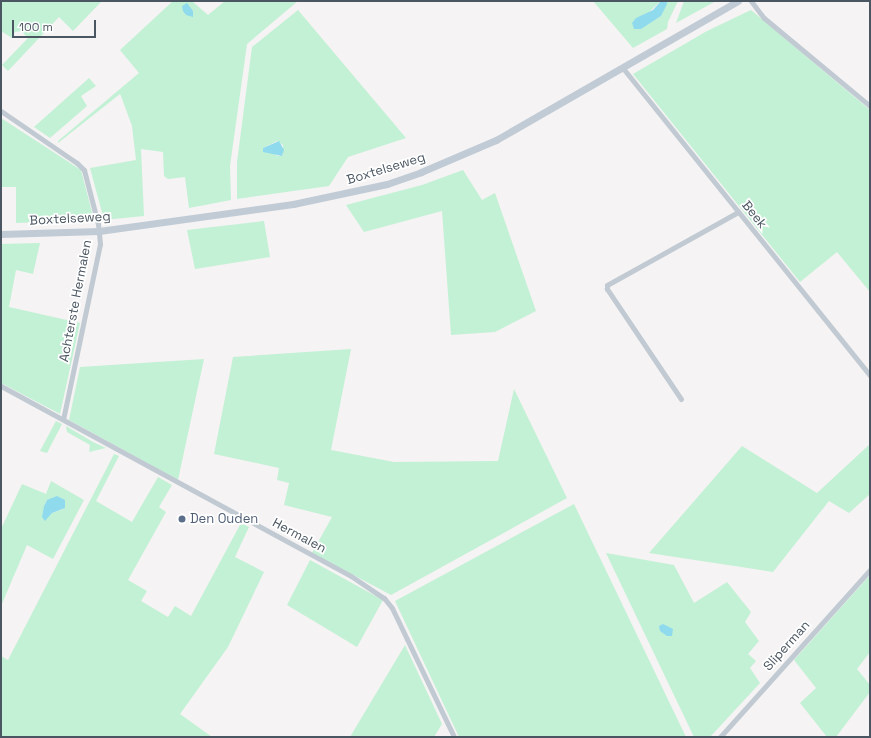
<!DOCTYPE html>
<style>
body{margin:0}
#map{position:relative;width:871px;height:738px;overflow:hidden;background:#f5f3f3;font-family:"Space Grotesk",sans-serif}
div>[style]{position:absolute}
.green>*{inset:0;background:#c3f1d5}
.water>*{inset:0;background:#90daee}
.minor>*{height:5px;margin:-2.5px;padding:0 2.5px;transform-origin:2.5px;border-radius:2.5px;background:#c1cad2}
.secondary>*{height:7px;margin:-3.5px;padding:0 3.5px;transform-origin:3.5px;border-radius:3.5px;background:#c1cbd6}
.dots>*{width:11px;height:11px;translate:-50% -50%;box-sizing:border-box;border:2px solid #fff;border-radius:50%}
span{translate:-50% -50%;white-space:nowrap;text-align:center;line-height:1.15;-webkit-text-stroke:3.5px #fff;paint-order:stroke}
.street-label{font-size:13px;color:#4a5661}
.service-label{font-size:13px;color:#4e5e75}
.left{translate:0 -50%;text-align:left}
.frame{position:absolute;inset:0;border:2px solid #4a5661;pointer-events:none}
.scale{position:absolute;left:12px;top:20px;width:84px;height:18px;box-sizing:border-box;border:2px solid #4a5661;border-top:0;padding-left:5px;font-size:12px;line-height:14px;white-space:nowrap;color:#4a5661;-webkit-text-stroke:3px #fff;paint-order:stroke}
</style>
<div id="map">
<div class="green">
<div style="clip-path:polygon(1px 1px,102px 1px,73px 31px,59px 17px,8px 71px,2px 65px,28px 38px,21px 31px,15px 32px,12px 38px,1px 31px)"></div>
<div style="clip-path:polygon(173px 1px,192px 1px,208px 15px,225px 1px,298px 1px,247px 44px,230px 166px,231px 200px,189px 208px,185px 177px,168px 179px,164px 176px,163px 152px,141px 149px,144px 216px,104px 220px,90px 168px,136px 160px,132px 126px,121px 96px,120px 94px,58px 143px,58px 141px,139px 73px,120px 50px)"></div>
<div style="clip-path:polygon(593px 1px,661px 1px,648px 13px,648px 24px,661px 16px,667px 1px,678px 1px,668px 22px,667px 29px,633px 48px)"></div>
<div style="clip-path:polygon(684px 1px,716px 1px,676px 23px)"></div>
<div style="clip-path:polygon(evenodd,298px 10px,406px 138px,348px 157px,329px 186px,237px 199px,237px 162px,252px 47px,298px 10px,277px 141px,283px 145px,283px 155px,278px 156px,263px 148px,277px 141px)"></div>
<div style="clip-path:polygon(751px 10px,870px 110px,870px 292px,837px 252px,800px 282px,633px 74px,707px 31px)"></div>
<div style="clip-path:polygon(89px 78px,96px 86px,81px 96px,87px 106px,50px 138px,34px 127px)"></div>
<div style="clip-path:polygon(1px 118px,81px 170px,94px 220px,16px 223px,16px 187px,1px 187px)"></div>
<div style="clip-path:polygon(463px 170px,482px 200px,495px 193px,536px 311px,495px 332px,451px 335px,442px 211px,364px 232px,346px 205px,422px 185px)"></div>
<div style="clip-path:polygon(264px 221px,270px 257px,195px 269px,187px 230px)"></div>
<div style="clip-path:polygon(40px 243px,33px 274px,16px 270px,9px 307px,80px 323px,60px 414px,1px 383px,1px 244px)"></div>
<div style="clip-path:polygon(351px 349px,331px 450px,394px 462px,498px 461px,514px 389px,567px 498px,391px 595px,312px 553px,332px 517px,284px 505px,289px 483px,277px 480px,279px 468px,214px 454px,233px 357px)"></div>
<div style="clip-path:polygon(204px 359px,178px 480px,69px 420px,80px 367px)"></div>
<div style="clip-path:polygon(56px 421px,62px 424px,47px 453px,40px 451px)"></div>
<div style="clip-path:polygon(66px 426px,93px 442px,106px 448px,89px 452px,90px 445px,67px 432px)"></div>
<div style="clip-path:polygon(870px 444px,870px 494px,849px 513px,829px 501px,773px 572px,649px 553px,742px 446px,817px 493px)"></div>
<div style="clip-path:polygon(114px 454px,119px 456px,96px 501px,132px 522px,158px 477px,172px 485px,159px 507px,166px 512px,128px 580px,147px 591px,141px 601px,168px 617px,175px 606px,191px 616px,241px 523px,249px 527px,235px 557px,264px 572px,228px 647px,180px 714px,212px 737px,1px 737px,1px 656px,8px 660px)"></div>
<div style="clip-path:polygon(evenodd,51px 481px,84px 500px,53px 559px,27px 545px,1px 606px,1px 529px,22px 484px,46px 494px,51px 481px,47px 500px,63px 509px,52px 513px,44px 506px,47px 500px)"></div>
<div style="clip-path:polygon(574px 504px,686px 737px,459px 737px,395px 601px)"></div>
<div style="clip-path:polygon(606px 553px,674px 565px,694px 603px,727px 582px,751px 612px,745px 622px,759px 641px,748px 654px,756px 661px,750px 668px,760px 683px,710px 737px,694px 737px)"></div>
<div style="clip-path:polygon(310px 560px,383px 600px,357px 647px,287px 605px)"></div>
<div style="clip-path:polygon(870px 575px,870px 652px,857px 669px,870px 685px,870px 692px,836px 737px,827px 737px,800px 703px,816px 688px,794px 660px)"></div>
<div style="clip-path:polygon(405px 645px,442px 724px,434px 737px,350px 737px)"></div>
</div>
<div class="water">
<div style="clip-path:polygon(661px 1px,667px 1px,667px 4px,661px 16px,641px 29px,634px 29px,632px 23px,636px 18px,653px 10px)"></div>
<div style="clip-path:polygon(187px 3px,193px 11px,193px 17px,186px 15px,183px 11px,182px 6px)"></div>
<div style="clip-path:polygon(279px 141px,284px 150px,282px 156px,263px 152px,263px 148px)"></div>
<div style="clip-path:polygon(57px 496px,65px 500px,65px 508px,52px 513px,45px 521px,42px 517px,44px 506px,47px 500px)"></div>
<div style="clip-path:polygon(663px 624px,673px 629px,672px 636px,667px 636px,660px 631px,659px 626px)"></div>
</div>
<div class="minor">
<div style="left:751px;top:1px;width:21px;rotate:53deg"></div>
<div style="left:764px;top:18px;width:138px;rotate:39.7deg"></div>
<div style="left:622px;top:67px;width:396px;rotate:51.2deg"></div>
<div style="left:1px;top:111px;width:92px;rotate:34.4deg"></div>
<div style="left:77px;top:163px;width:10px;rotate:45deg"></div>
<div style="left:84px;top:170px;width:56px;rotate:75.5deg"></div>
<div style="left:98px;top:224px;width:20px;rotate:84deg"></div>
<div style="left:100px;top:244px;width:179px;rotate:101.9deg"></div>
<div style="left:1px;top:386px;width:398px;rotate:28.5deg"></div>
<div style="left:351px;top:576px;width:40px;rotate:34deg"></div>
<div style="left:384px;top:598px;width:13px;rotate:51deg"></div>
<div style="left:392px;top:608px;width:143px;rotate:64.3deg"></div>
<div style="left:681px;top:399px;width:133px;rotate:-123.9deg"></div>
<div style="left:607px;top:289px;width:4px;rotate:-90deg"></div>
<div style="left:607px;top:285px;width:150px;rotate:-29.1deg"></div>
<div style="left:720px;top:737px;width:224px;rotate:-48.1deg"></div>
</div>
<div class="secondary">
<div style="left:1px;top:234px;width:98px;rotate:-1.8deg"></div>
<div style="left:99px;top:231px;width:196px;rotate:-7.9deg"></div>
<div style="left:293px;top:204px;width:96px;rotate:-12deg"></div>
<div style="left:387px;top:184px;width:36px;rotate:-19deg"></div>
<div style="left:421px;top:172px;width:82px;rotate:-23.1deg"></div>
<div style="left:496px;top:140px;width:279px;rotate:-29.9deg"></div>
</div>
<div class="dots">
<div style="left:182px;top:519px;background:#5c6f8a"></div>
</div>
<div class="street-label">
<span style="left:386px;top:169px;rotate:-17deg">Boxtelseweg</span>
<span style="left:754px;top:215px;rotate:51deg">Beek</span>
<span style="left:70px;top:219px;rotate:-3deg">Boxtelseweg</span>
<span style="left:76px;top:301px;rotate:-79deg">Achterste Hermalen</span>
<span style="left:299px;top:536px;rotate:28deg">Hermalen</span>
<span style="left:787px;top:646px;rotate:-48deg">Sliperman</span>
</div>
<div class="service-label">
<span class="left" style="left:190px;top:519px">Den Ouden</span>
</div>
<div class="frame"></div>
<div class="scale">100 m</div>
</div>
